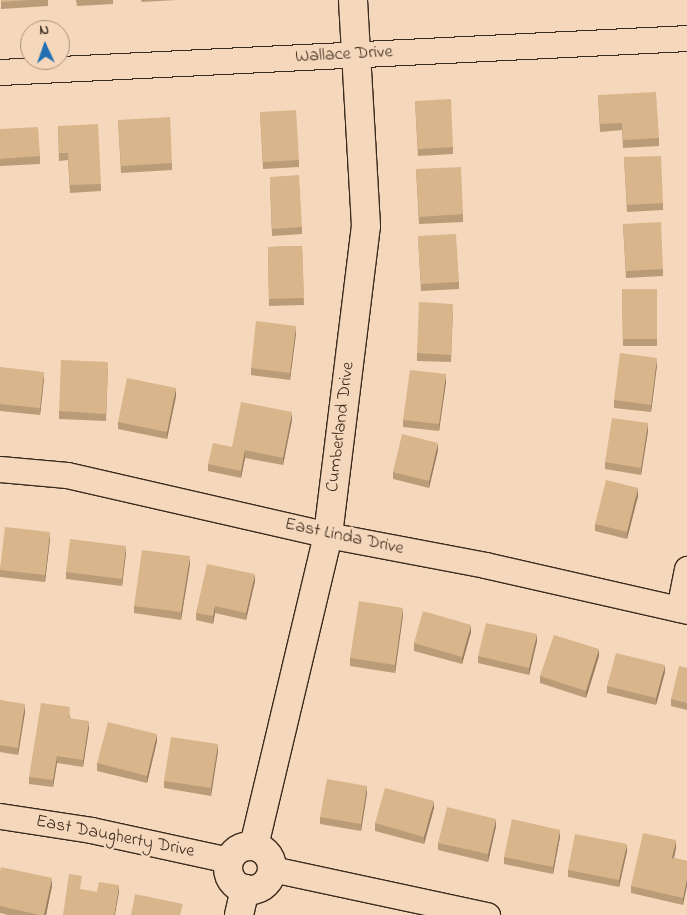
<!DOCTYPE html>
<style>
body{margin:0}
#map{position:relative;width:687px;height:915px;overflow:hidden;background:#f5d8bb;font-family:"Indie Flower",sans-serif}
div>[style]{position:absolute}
.roads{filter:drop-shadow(1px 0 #3b2a1e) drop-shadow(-1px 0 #3b2a1e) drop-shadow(0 1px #3b2a1e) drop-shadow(0 -1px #3b2a1e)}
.street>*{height:25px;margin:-12.5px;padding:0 12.5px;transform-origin:12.5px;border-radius:12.5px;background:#f5d8bb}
.secondary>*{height:28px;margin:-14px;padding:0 14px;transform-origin:14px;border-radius:14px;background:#f5d8bb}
.secondary>.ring{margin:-14px;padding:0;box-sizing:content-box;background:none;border:28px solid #f5d8bb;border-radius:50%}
.wall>*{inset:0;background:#bb9c78}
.shaded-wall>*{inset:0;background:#987f62}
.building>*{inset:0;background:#d9b58c}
span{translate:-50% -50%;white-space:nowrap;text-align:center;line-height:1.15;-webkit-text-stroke:5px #f5d8bb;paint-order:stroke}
.street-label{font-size:18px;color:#3b2a1e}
.north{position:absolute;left:20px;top:20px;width:50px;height:50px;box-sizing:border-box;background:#f5d8bb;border:1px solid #ab927c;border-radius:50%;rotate:357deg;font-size:14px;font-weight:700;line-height:20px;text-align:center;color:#3b2a1e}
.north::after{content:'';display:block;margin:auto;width:18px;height:22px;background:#1f6fb2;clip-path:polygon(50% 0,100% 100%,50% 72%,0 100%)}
</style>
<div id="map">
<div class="roads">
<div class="street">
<div style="left:0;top:72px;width:688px;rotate:-2.83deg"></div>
<div style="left:0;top:469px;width:67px;rotate:5.1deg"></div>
<div style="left:67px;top:475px;width:268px;rotate:12.9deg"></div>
<div style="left:328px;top:535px;width:160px;rotate:10.8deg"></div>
<div style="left:485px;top:565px;width:207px;rotate:12.8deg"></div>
<div style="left:679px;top:609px;width:41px;rotate:-78.7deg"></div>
<div style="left:0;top:816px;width:92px;rotate:8.7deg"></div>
<div style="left:91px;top:830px;width:141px;rotate:12.3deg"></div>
<div style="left:272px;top:869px;width:220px;rotate:12.1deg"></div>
</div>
<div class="secondary">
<div class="ring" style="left:228px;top:846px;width:16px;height:16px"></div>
<div style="left:254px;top:846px;width:320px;rotate:-76.6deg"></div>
<div style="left:328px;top:535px;width:311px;rotate:-83deg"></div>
<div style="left:366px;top:226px;width:226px;rotate:-93.3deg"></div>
<div style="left:239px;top:915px;width:27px;rotate:-77deg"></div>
</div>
</div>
<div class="wall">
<div style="clip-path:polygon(1px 0,48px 0,48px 6px,1px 9px)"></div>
<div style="clip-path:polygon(76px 0,113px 0,113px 4px,77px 6px)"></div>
<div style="clip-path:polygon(141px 0,177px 0,142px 2px)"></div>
<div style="clip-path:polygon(598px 95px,659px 138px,659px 146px,623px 148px,622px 130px,600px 132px)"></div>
<div style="clip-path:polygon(415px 101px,453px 147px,453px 154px,418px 156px)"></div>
<div style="clip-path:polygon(260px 112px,299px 160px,299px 167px,263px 169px)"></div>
<div style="clip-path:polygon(118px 120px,172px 163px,172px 170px,121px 173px)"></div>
<div style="clip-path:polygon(58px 126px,101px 184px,101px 191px,70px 193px,68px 160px,59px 161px)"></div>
<div style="clip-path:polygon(0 129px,40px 156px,40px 164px,0 166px)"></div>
<div style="clip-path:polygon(624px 157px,663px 203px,663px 210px,627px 212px)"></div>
<div style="clip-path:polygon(416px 169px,463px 214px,463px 222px,419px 224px)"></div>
<div style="clip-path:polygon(270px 184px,302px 227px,302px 234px,272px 236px)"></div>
<div style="clip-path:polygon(623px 224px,663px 269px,663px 276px,626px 278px)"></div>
<div style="clip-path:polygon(418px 236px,459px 282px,459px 289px,421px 291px)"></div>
<div style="clip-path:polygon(302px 246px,304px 305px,269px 306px,268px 247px)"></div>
<div style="clip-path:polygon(622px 289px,657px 289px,657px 346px,623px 346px)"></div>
<div style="clip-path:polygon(453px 311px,451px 362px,417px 361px,417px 353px)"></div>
<div style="clip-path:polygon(296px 333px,290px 380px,251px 375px,251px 368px)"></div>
<div style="clip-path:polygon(657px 365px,651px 412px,614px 408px,614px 400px)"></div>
<div style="clip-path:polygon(0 367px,44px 379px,40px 415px,0 411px)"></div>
<div style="clip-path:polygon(108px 369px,106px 421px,59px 419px,59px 411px)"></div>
<div style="clip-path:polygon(446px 382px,439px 431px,403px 427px,403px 420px)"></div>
<div style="clip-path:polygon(176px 396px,167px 439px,118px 429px,118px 422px)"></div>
<div style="clip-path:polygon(292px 420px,283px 465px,245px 458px,241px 478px,208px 471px,208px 464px,232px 447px)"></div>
<div style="clip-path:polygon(648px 431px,641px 475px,605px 469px,605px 462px)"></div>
<div style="clip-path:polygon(438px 450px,429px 488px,393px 479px,393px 472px)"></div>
<div style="clip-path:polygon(638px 496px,627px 539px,595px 531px,595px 524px)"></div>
<div style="clip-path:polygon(50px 539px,45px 582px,0 577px,0 567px)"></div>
<div style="clip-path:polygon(126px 553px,122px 586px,66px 579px,66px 572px)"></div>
<div style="clip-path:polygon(190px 564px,181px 620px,134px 613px,134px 606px)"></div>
<div style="clip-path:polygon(255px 581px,246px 620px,215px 613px,213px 624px,196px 620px,196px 613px)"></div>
<div style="clip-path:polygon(403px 615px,395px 673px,350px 666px,350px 658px)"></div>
<div style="clip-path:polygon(471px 632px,462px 664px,414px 651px,414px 643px)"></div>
<div style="clip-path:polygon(537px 641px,529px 675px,478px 663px,478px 656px)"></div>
<div style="clip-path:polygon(599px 656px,586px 698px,540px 683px,540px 676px)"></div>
<div style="clip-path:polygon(687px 668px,687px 710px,671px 706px,671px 699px)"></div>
<div style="clip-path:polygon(665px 672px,656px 705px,607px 693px,607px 686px)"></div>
<div style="clip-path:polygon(0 700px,25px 712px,18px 755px,0 752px)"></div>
<div style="clip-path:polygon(70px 714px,70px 718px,89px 728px,83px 767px,57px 763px,53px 787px,29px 784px,29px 777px)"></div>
<div style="clip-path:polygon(157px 741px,147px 783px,97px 771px,97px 763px)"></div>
<div style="clip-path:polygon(218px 751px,211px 796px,164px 788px,164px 781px)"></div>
<div style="clip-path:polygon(367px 793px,361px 831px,320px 824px,320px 817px)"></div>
<div style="clip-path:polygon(434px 808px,424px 844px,375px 831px,375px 823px)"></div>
<div style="clip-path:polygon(496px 826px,488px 862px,438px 850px,438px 843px)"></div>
<div style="clip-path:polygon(560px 837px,553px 874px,504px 864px,504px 857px)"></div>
<div style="clip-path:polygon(676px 848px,674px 858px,687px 861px,683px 905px,631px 893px,631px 886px)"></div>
<div style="clip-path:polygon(627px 851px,619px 887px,568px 877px,568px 870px)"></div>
<div style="clip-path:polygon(0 871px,52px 886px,46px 915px,8px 915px,0 913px)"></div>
</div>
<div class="shaded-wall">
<div style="clip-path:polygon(296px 326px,296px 333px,290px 380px,290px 373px)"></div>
<div style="clip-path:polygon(657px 358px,657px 365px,651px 412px,651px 405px)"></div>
<div style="clip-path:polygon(44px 372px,44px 379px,40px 415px,40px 408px)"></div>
<div style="clip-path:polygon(446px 374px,446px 382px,439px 431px,439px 424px)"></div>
<div style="clip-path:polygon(176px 388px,176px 396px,167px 439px,167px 432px)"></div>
<div style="clip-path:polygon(292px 412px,292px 420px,283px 465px,283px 458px)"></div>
<div style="clip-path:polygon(648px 423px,648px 431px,641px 475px,641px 468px)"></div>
<div style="clip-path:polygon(438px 443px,438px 450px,429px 488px,429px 481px)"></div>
<div style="clip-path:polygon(245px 450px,245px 458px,241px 478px,241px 471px)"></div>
<div style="clip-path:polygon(638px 488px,638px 496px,627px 539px,627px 532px)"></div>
<div style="clip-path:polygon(50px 532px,50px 539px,45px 582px,45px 575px)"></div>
<div style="clip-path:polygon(126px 546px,126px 553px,122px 586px,122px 579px)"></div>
<div style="clip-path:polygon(190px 556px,190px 564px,181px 620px,181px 612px)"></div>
<div style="clip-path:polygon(255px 574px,255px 581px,246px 620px,246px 613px)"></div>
<div style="clip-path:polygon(215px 606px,215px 613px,213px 624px,213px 616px)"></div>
<div style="clip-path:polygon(403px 608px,403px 615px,395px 673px,395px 665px)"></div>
<div style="clip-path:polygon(471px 625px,471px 632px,462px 664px,462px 657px)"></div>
<div style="clip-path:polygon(537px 634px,537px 641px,529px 675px,529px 668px)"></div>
<div style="clip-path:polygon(599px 649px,599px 656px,586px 698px,586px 691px)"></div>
<div style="clip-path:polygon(665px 665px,665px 672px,656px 705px,656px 698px)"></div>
<div style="clip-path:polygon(25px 704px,25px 712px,18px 755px,18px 748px)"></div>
<div style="clip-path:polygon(89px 721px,89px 728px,83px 767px,83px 760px)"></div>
<div style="clip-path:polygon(157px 734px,157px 741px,147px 783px,147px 776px)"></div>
<div style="clip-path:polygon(218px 744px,218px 751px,211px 796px,211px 788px)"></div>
<div style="clip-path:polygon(57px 756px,57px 763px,53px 787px,53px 780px)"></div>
<div style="clip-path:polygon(367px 786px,367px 793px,361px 831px,361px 824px)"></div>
<div style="clip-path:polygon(434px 801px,434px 808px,424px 844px,424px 837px)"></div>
<div style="clip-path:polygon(496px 819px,496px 826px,488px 862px,488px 854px)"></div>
<div style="clip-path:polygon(560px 830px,560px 837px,553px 874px,553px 867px)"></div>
<div style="clip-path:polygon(676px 840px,676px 848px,672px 865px,672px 858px)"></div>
<div style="clip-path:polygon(627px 844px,627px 851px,619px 887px,619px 880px)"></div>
<div style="clip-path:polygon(52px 878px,52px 886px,46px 915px,44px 915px)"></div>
<div style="clip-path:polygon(687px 878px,687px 886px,683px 905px,683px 898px)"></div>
<div style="clip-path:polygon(119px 885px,119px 892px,115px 915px,114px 915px)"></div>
</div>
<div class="building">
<div style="clip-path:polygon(1px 0,30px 0,1px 2px)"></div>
<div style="clip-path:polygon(656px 92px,659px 138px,623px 140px,622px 123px,600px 124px,598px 95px)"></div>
<div style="clip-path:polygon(451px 99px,453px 147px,418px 149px,415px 101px)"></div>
<div style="clip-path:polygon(296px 110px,299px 160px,263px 162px,260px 112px)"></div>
<div style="clip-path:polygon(170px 117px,172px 163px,121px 166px,118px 120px)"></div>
<div style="clip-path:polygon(98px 124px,101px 184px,70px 185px,68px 153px,59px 153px,58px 126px)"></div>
<div style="clip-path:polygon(38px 127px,40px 156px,0 159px,0 129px)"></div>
<div style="clip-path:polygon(661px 156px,663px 203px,627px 205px,624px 157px)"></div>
<div style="clip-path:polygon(461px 167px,463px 214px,419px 217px,416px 169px)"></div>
<div style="clip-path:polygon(299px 175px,302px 227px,272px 229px,270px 177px)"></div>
<div style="clip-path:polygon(661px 222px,663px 269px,626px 271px,623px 224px)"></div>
<div style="clip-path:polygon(456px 234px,459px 282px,421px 284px,418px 236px)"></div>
<div style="clip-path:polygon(302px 246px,304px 298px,269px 299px,268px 247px)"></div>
<div style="clip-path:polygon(622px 289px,657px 289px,657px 339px,623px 339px)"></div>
<div style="clip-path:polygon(419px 302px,453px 304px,451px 355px,417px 353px)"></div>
<div style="clip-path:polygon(256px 321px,296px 326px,290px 373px,251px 368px)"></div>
<div style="clip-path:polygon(620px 353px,657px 358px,651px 405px,614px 400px)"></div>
<div style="clip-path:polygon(61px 360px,108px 362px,106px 414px,59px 411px)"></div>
<div style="clip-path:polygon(0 367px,44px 372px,40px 408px,0 404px)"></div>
<div style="clip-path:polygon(410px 370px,446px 374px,439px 424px,403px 420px)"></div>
<div style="clip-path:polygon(127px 378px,176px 388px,167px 432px,118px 422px)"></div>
<div style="clip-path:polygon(241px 402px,292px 412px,283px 458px,245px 450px,241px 471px,208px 464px,213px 443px,232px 447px)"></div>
<div style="clip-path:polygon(612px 418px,648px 423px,641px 468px,605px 462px)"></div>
<div style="clip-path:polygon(402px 434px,438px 443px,429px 481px,393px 472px)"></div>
<div style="clip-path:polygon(606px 480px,638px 488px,627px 532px,595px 524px)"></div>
<div style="clip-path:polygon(5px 527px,50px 532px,45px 575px,0 570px)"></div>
<div style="clip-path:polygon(70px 539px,126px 546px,122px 579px,66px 572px)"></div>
<div style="clip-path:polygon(142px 550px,190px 556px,181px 612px,134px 606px)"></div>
<div style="clip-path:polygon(207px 564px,255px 574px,246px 613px,215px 606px,213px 616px,196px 613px)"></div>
<div style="clip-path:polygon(359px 601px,403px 608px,395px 665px,350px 658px)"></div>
<div style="clip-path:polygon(423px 611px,471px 625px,462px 657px,414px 643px)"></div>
<div style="clip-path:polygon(486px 623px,537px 634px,529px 668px,478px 656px)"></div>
<div style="clip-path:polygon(554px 635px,599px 649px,586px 691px,540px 676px)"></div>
<div style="clip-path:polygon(616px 653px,665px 665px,656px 698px,607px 686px)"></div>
<div style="clip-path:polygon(679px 666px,687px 668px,687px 703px,671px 699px)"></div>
<div style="clip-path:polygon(0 700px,25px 704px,18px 748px,0 745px)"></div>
<div style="clip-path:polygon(41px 703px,70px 707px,69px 718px,89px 721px,83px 760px,57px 756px,53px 780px,29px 777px)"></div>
<div style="clip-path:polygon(108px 722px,157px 734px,147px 776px,97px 763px)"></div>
<div style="clip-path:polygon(171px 737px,218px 744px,211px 788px,164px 781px)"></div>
<div style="clip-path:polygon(327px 779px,367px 786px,361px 824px,320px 817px)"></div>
<div style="clip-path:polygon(385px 788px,434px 801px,424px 837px,375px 823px)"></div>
<div style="clip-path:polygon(447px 807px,496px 819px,488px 854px,438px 843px)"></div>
<div style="clip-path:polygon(512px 819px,560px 830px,553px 867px,504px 857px)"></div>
<div style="clip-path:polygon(643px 833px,676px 840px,672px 858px,687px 861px,687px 878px,683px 898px,631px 886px)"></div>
<div style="clip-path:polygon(575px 834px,627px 844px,619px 880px,568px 870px)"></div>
<div style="clip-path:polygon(1px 867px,52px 878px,44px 915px,40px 915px,0 906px,0 871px)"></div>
<div style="clip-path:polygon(69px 874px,82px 876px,80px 889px,97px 892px,99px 882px,119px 885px,114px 915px,63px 915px)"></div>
<div style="clip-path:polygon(135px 894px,183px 904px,180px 915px,131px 915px)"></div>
</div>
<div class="street-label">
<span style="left:344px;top:55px;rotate:-3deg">Wallace Drive</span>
<span style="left:341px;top:427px;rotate:-83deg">Cumberland Drive</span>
<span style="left:344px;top:537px;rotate:12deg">East Linda Drive</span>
<span style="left:115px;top:837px;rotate:11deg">East Daugherty Drive</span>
</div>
<div class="north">N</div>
</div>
